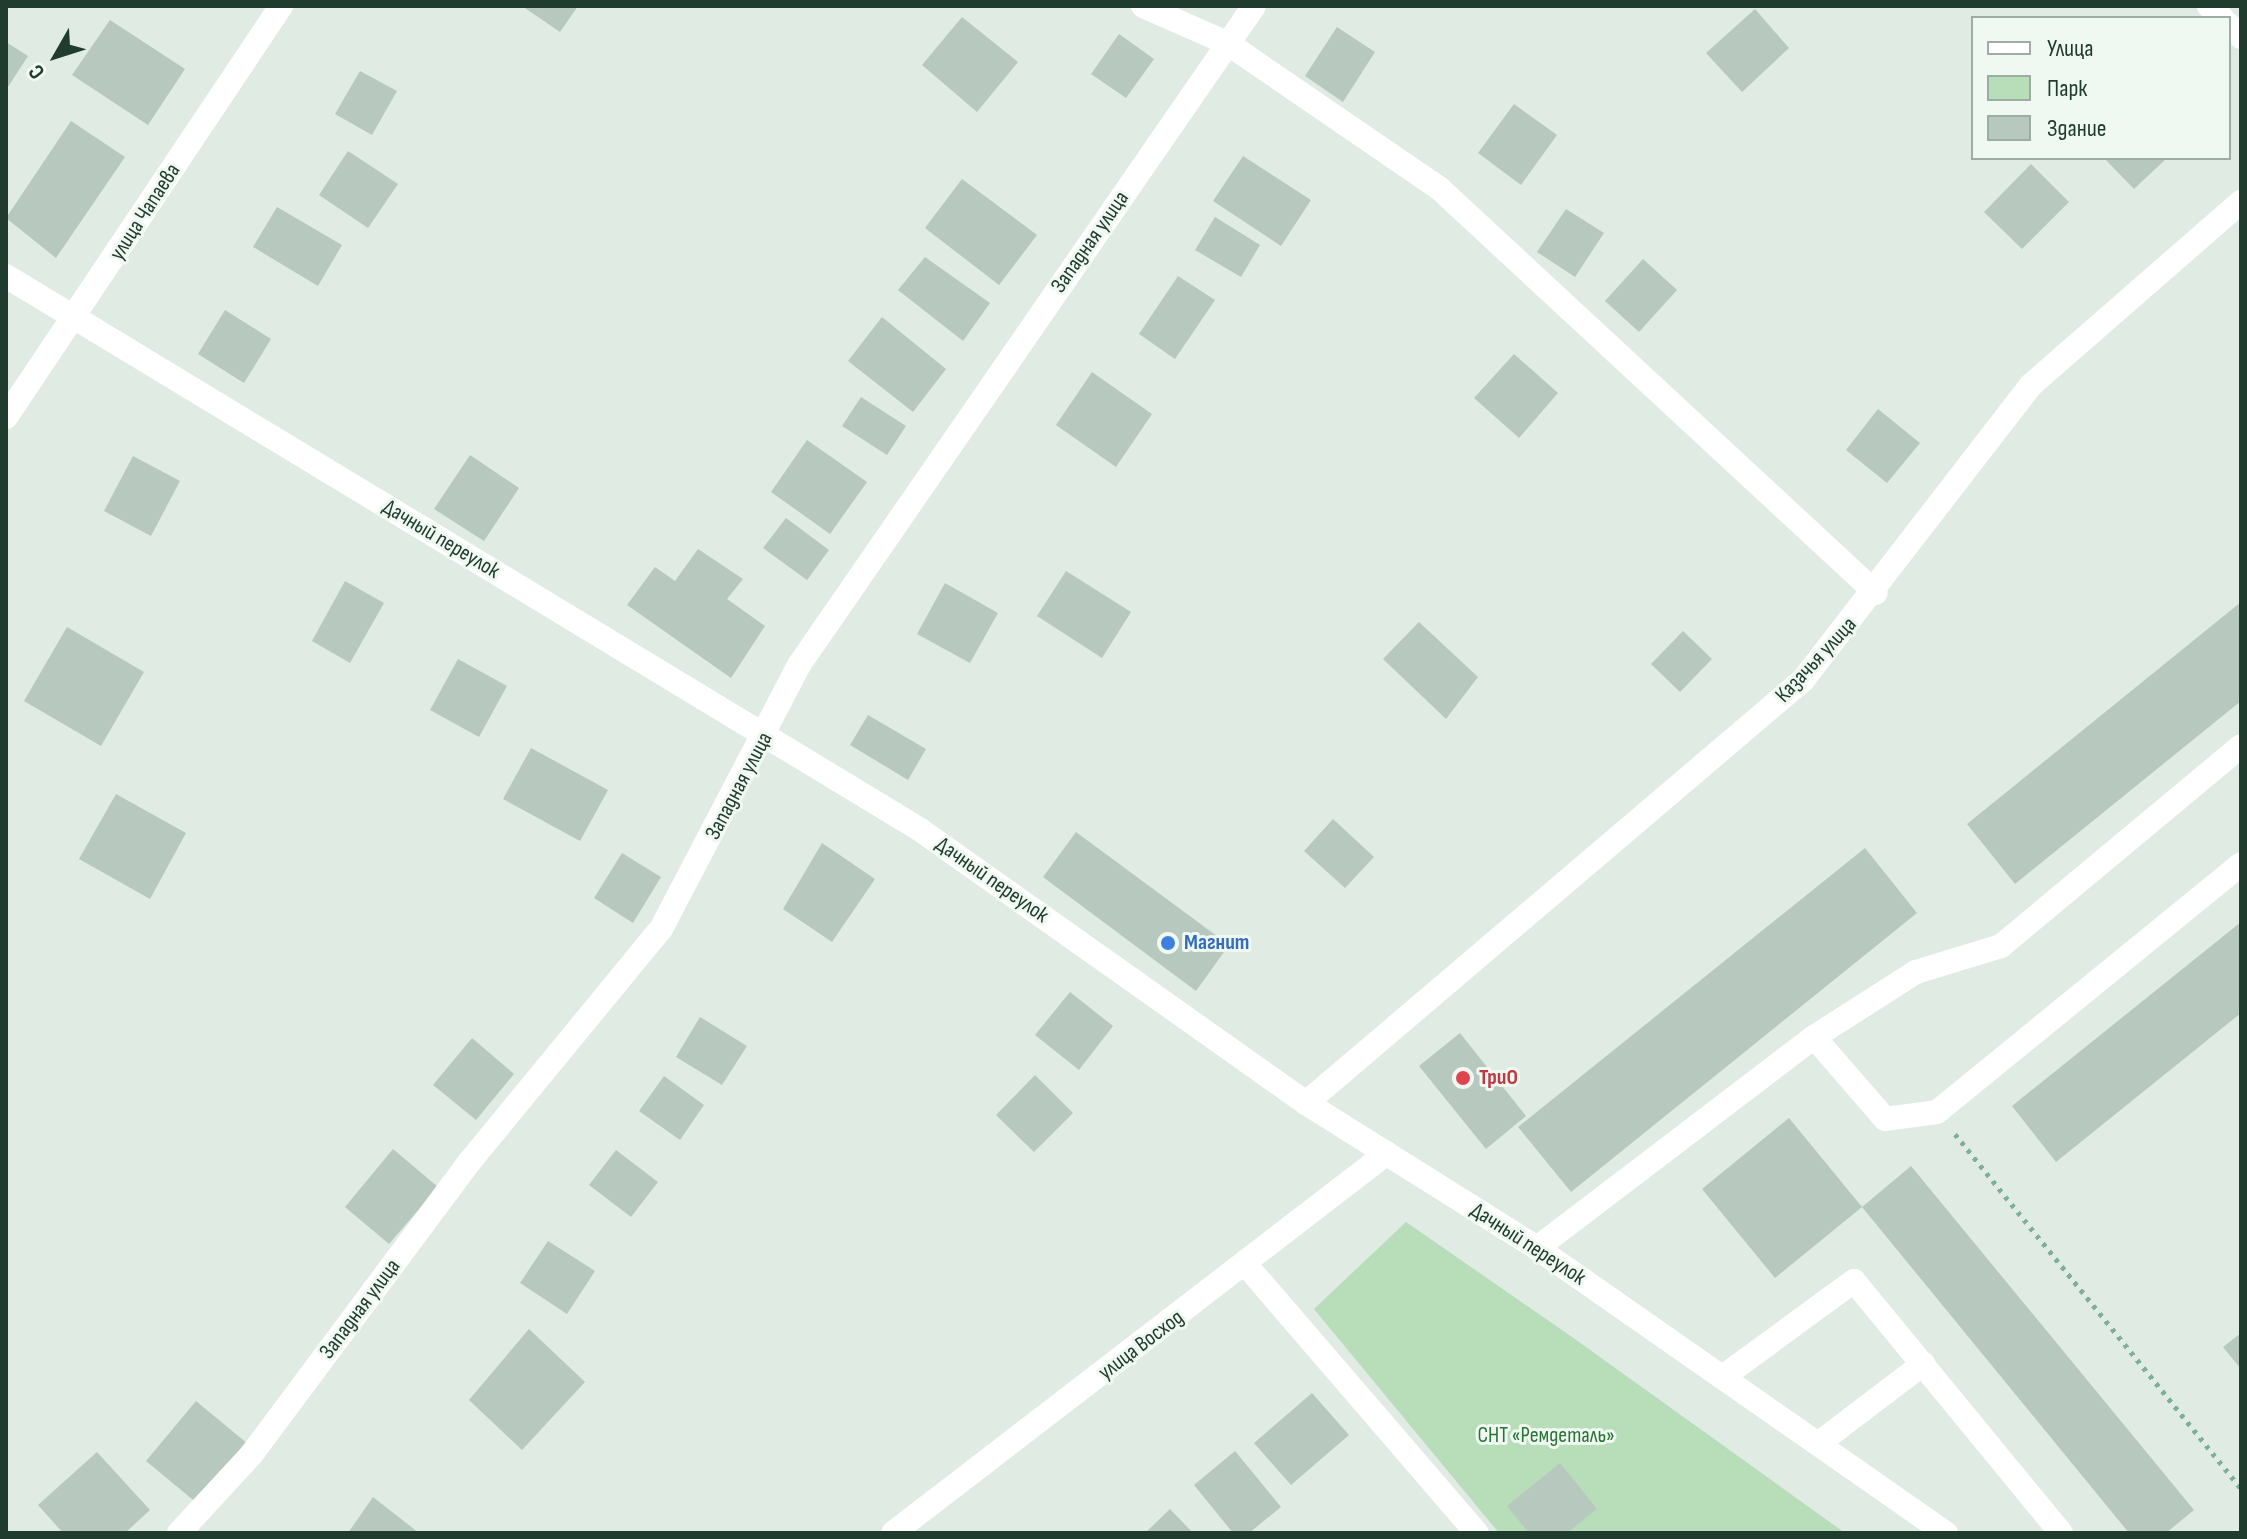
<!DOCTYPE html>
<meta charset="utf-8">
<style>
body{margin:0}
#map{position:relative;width:2247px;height:1539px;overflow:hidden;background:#dfebe3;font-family:"Sofia Sans Condensed",sans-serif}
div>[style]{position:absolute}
.green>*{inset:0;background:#b7ddb9}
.building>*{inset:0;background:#b7c9be}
.path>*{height:5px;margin-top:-2.5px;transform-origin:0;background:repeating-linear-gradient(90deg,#7eb096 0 4px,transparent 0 10px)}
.minor>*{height:24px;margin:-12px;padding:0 12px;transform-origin:12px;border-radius:12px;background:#fff}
.dots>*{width:22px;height:22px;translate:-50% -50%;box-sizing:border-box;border:4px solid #f0f8f2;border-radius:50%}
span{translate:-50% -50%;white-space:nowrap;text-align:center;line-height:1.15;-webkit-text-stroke:6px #f0f8f2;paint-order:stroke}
.street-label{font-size:22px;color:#203c2e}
.shop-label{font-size:22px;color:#366cbe;font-weight:700}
.left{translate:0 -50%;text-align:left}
.health-label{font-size:22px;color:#be3a42;font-weight:700}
.park-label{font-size:22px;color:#287436}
.frame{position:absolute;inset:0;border:8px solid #203c2e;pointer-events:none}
.legend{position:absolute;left:1971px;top:16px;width:260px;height:144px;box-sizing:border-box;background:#f0f8f2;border:2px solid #9dada4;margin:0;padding:10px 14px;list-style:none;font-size:24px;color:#203c2e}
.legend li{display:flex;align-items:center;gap:16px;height:40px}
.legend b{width:40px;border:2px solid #9dada4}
.north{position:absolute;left:16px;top:16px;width:80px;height:80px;-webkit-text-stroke:6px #f0f8f2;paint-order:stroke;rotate:231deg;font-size:22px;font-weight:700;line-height:32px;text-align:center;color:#203c2e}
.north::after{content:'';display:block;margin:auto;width:28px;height:36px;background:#203c2e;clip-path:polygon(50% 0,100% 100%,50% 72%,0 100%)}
</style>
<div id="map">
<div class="green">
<div style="clip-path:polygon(1406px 1222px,1572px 1337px,1845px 1533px,1499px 1533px,1314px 1309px)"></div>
</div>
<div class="building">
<div style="clip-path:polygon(522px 6px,578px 6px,560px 32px)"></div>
<div style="clip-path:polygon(1755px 9px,1789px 48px,1742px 92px,1706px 53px)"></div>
<div style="clip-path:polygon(962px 17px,1018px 62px,977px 112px,922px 65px)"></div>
<div style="clip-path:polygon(110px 20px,185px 69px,148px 125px,72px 75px)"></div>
<div style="clip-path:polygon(1337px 27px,1375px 52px,1343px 102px,1305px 76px)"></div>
<div style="clip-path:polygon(1119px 34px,1154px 59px,1126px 98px,1091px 74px)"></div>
<div style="clip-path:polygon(6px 42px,28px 56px,6px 90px)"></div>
<div style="clip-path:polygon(360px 71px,397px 91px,372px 135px,335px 114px)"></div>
<div style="clip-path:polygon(1514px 104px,1557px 135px,1521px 185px,1478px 153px)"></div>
<div style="clip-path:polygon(71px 121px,125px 157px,56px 258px,6px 218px)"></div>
<div style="clip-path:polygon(348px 151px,398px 184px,368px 228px,319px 195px)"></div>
<div style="clip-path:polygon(1243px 156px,1311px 200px,1281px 246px,1213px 201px)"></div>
<div style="clip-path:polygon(2104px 158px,2167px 158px,2134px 189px)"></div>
<div style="clip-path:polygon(2031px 164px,2069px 202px,2022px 249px,1984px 212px)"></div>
<div style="clip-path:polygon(962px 179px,1037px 235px,999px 285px,925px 228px)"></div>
<div style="clip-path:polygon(277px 207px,342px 245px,318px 286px,253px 247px)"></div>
<div style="clip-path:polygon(1566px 209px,1604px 233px,1575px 277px,1537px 252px)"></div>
<div style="clip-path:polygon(1215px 217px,1260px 245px,1241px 277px,1195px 250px)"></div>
<div style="clip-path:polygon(925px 257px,990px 303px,963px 341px,898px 290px)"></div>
<div style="clip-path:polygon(1643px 259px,1677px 290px,1639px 332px,1605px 301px)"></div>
<div style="clip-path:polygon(1178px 276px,1215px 300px,1175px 359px,1139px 334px)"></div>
<div style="clip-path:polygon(225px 310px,271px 339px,244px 383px,198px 354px)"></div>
<div style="clip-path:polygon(882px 317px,946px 369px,913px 412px,848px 361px)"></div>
<div style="clip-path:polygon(1514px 354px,1558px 393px,1519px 438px,1474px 398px)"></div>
<div style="clip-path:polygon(1092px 372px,1152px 414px,1116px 467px,1056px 425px)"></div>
<div style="clip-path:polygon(861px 397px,906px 426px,887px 455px,842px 426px)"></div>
<div style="clip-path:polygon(1878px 409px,1920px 443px,1887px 483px,1846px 450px)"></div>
<div style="clip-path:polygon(807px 440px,867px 482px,830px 534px,771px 492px)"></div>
<div style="clip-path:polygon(470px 455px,519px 488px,484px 541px,434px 509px)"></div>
<div style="clip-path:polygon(133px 456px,180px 481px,151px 536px,104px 511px)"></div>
<div style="clip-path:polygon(786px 518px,829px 550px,807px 580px,763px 548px)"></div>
<div style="clip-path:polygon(698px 549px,743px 579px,727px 599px,765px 626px,731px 678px,627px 605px,655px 567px,675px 581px)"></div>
<div style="clip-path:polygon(1066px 571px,1131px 612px,1102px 658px,1037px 616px)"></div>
<div style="clip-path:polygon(345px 581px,384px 603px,350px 663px,312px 641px)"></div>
<div style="clip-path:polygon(945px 583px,998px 613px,970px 663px,917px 634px)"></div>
<div style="clip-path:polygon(2241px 602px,2241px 701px,2015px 884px,1967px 824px)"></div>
<div style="clip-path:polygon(1419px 622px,1478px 677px,1446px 719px,1383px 659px)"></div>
<div style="clip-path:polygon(67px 627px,144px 672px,101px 746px,24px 701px)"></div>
<div style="clip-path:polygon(1683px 631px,1712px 659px,1680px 692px,1651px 664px)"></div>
<div style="clip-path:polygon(458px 659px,507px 686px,479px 737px,430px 710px)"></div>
<div style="clip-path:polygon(868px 715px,926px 749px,908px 780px,850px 745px)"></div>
<div style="clip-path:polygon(531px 748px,608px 790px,580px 841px,503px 799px)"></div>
<div style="clip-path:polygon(116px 794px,186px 833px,150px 899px,79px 859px)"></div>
<div style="clip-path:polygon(1333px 819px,1374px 857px,1345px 888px,1304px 851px)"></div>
<div style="clip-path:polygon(1076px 832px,1229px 945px,1196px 991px,1043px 877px)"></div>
<div style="clip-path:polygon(822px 843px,875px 879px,832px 942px,783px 909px)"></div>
<div style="clip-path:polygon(1865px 848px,1917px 913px,1571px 1192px,1518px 1127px)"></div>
<div style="clip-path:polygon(622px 853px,661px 877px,633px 923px,594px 898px)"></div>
<div style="clip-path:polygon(2241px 922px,2241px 1013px,2056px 1162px,2012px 1106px)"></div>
<div style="clip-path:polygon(1070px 992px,1113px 1026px,1079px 1070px,1035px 1035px)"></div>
<div style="clip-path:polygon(700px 1017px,747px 1046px,722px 1085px,676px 1057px)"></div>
<div style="clip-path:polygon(1460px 1033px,1526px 1116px,1486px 1149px,1419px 1066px)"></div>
<div style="clip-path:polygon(472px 1038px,514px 1074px,476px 1120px,433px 1085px)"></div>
<div style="clip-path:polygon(1035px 1075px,1073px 1113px,1034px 1152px,996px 1115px)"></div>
<div style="clip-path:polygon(664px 1076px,704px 1105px,680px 1140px,639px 1111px)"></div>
<div style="clip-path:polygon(1789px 1118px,1862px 1207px,1775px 1278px,1702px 1189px)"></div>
<div style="clip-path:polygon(393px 1149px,438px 1187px,389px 1244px,345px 1207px)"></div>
<div style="clip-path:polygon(616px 1150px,658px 1182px,631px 1217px,589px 1185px)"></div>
<div style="clip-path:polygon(1911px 1166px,2194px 1510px,2166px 1533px,2129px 1533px,1862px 1207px)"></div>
<div style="clip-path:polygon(548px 1241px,595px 1271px,567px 1314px,520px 1283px)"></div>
<div style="clip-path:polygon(529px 1329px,585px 1382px,522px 1450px,469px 1400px)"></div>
<div style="clip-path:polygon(2241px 1333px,2241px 1369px,2223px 1347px)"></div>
<div style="clip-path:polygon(1312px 1393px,1349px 1435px,1291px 1485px,1254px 1443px)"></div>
<div style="clip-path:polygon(196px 1401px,248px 1444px,198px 1504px,146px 1461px)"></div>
<div style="clip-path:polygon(1235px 1451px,1281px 1507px,1249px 1533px,1233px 1533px,1194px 1485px)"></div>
<div style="clip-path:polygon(97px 1452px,150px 1510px,125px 1533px,63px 1533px,38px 1505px)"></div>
<div style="clip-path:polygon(1560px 1463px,1597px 1509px,1567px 1533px,1529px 1533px,1507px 1506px)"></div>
<div style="clip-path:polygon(373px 1497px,419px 1533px,348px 1533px)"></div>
<div style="clip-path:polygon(1170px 1509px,1193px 1533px,1145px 1533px)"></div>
</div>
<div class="path">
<div style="left:1955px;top:1134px;width:455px;rotate:51.1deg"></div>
</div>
<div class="minor">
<div style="left:1143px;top:6px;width:92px;rotate:23.8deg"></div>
<div style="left:1227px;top:43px;width:258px;rotate:34.4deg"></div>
<div style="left:1440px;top:189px;width:594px;rotate:42.82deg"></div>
<div style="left:2209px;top:6px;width:18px;rotate:43deg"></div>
<div style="left:2229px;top:25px;width:17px;rotate:45deg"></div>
<div style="left:6px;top:276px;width:1067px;rotate:31.2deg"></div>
<div style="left:919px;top:829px;width:474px;rotate:35.3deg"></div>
<div style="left:1306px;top:1103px;width:273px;rotate:32.1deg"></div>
<div style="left:1537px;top:1248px;width:499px;rotate:34.9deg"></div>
<div style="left:6px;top:417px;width:495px;rotate:-56.2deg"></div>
<div style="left:1814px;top:1037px;width:108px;rotate:49.1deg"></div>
<div style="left:1885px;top:1119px;width:52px;rotate:-7.7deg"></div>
<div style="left:1937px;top:1112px;width:392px;rotate:-39.2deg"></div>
<div style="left:1306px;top:1103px;width:653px;rotate:-40.4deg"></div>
<div style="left:1803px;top:680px;width:373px;rotate:-52.3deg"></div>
<div style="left:2031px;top:385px;width:279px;rotate:-41.1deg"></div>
<div style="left:1537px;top:1248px;width:348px;rotate:-37.3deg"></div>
<div style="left:1814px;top:1037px;width:121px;rotate:-32.5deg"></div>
<div style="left:1916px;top:972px;width:89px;rotate:-17deg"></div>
<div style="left:2001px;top:946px;width:312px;rotate:-39.8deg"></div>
<div style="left:1247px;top:1266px;width:352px;rotate:49.3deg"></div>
<div style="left:1724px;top:1376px;width:161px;rotate:-36.2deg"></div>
<div style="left:1854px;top:1281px;width:326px;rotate:50.6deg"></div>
<div style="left:1819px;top:1443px;width:131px;rotate:-37.2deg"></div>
<div style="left:179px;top:1533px;width:106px;rotate:-47.3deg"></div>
<div style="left:251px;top:1455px;width:368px;rotate:-53.3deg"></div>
<div style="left:471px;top:1160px;width:299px;rotate:-50.6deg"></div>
<div style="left:661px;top:929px;width:298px;rotate:-62.4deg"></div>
<div style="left:799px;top:665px;width:801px;rotate:-55.38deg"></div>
<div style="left:893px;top:1533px;width:623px;rotate:-37.57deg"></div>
</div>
<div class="dots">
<div style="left:1168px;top:943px;background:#3f7fe0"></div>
<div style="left:1463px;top:1078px;background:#e0444e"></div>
</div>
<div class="street-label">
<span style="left:145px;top:212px;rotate:-57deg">улица Чапаева</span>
<span style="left:1090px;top:242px;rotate:-55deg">Западная улица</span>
<span style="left:441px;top:539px;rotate:31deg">Дачный переулок</span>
<span style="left:1816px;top:660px;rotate:-47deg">Казачья улица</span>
<span style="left:739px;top:786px;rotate:-62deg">Западная улица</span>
<span style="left:992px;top:880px;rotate:35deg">Дачный переулок</span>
<span style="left:1528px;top:1244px;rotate:33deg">Дачный переулок</span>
<span style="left:360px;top:1309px;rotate:-53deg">Западная улица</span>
<span style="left:1141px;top:1345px;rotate:-37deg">улица Восход</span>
</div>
<div class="shop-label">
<span class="left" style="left:1184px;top:943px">Магнит</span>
</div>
<div class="health-label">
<span class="left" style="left:1479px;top:1078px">ТриО</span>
</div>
<div class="park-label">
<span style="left:1546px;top:1436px">СНТ «Ремдеталь»</span>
</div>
<div class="frame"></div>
<ul class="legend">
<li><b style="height:10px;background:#fff"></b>Улица</li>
<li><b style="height:22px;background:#b7ddb9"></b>Парк</li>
<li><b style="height:22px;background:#b7c9be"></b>Здание</li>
</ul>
<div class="north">С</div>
</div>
